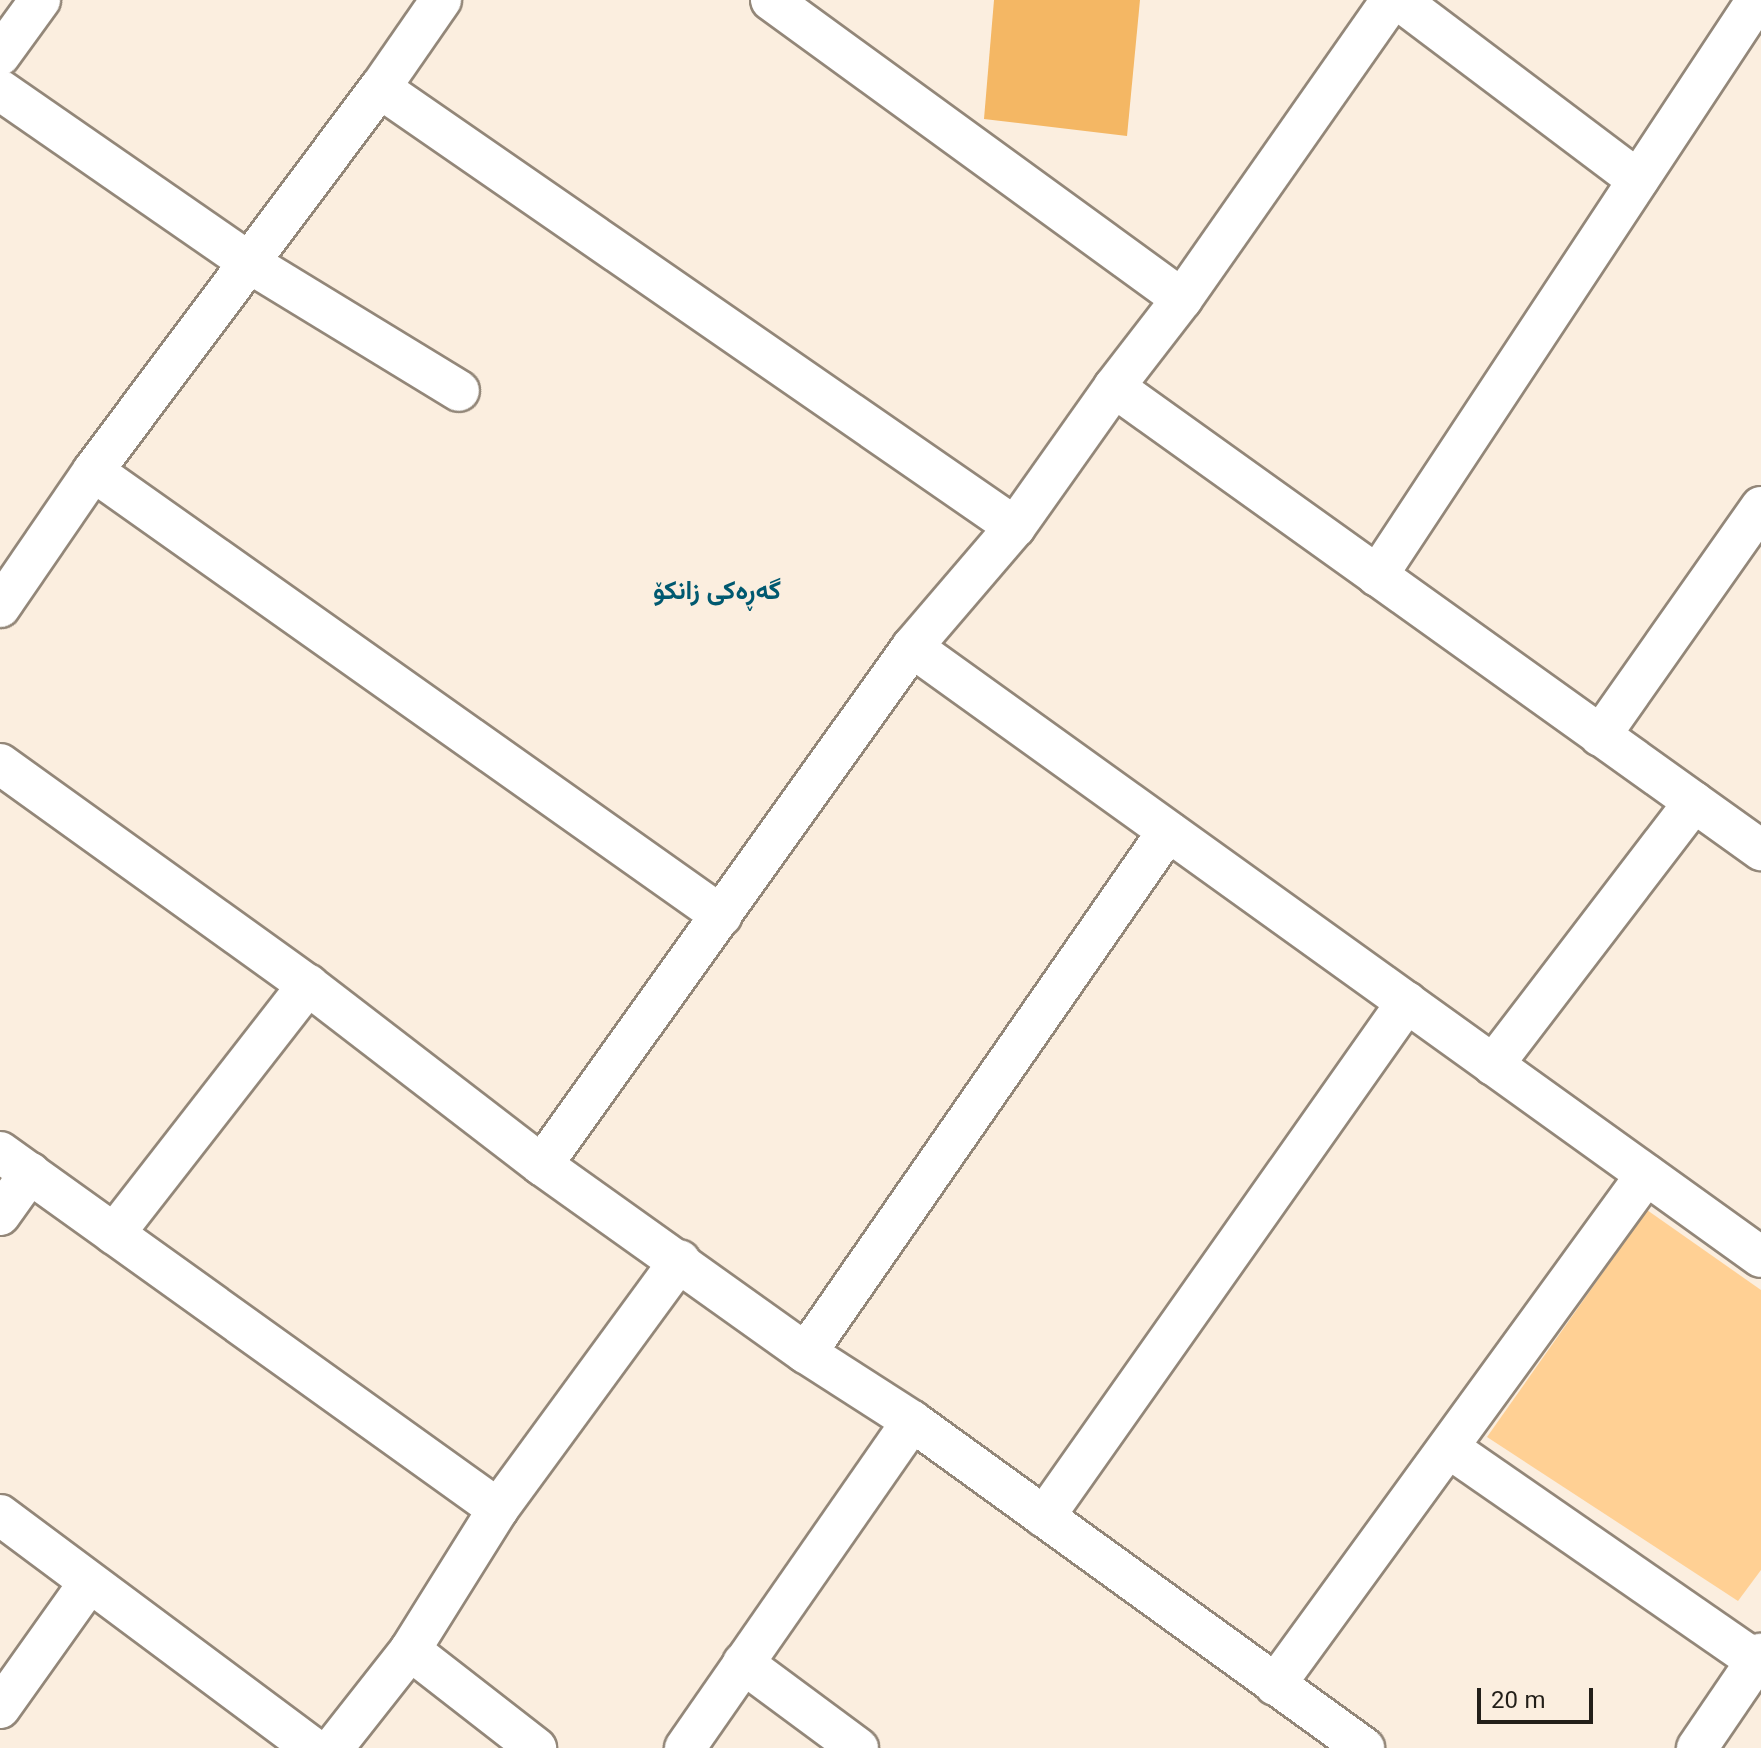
<!DOCTYPE html>
<meta charset="utf-8">
<style>
body{margin:0}
#map{position:relative;width:1761px;height:1748px;overflow:hidden;background:#fbeedf;font-family:Georgia,Vazirmatn,serif}
div>[style]{position:absolute}
.green>*{inset:0;background:#ffd094}
.building>*{inset:0;background:#f4b764}
.roads{filter:drop-shadow(2px 0 #938779) drop-shadow(-2px 0 #938779) drop-shadow(0 2px #938779) drop-shadow(0 -2px #938779)}
.minor>*{height:40px;margin:-20px;padding:0 20px;transform-origin:20px;border-radius:20px;background:#fff}
span{translate:-50% -50%;white-space:nowrap;text-align:center;line-height:1.15;-webkit-text-stroke:6px #fbeedf;paint-order:stroke}
.neighbourhood-label{font-size:26px;color:#005970;font-weight:700}
.scale{position:absolute;left:1477px;top:1688px;width:116px;height:36px;box-sizing:border-box;border:4px solid #231f19;border-top:0;padding-left:10px;font-size:24px;line-height:28px;white-space:nowrap;color:#231f19;-webkit-text-stroke:6px #fbeedf;paint-order:stroke}
</style>
<div id="map">
<div class="green">
<div style="clip-path:polygon(1647px 1210px,1761px 1290px,1761px 1570px,1738px 1601px,1487px 1437px)"></div>
</div>
<div class="building">
<div style="clip-path:polygon(994px 0,1140px 0,1127px 136px,984px 119px)"></div>
</div>
<div class="roads">
<div class="minor">
<div style="left:771px;top:0;width:508px;rotate:36.04deg"></div>
<div style="left:1399px;top:0;width:299px;rotate:37deg"></div>
<div style="left:0;top:55px;width:68px;rotate:-54deg"></div>
<div style="left:380px;top:88px;width:772px;rotate:34.66deg"></div>
<div style="left:0;top:90px;width:302px;rotate:34.7deg"></div>
<div style="left:248px;top:262px;width:247px;rotate:31.4deg"></div>
<div style="left:1114px;top:387px;width:796px;rotate:35.59deg"></div>
<div style="left:93px;top:471px;width:770px;rotate:35.28deg"></div>
<div style="left:1377px;top:576px;width:690px;rotate:-56.59deg"></div>
<div style="left:0;top:607px;width:165px;rotate:-55.6deg"></div>
<div style="left:93px;top:471px;width:479px;rotate:-53.2deg"></div>
<div style="left:380px;top:88px;width:107px;rotate:-55.3deg"></div>
<div style="left:912px;top:647px;width:1045px;rotate:35.7deg"></div>
<div style="left:1600px;top:736px;width:280px;rotate:-54.9deg"></div>
<div style="left:0;top:764px;width:379px;rotate:35.7deg"></div>
<div style="left:308px;top:985px;width:295px;rotate:37.6deg"></div>
<div style="left:542px;top:1165px;width:324px;rotate:35.5deg"></div>
<div style="left:806px;top:1353px;width:126px;rotate:32.7deg"></div>
<div style="left:912px;top:1421px;width:558px;rotate:35.88deg"></div>
<div style="left:1493px;top:1065px;width:331px;rotate:-52.6deg"></div>
<div style="left:0;top:1152px;width:613px;rotate:35.64deg"></div>
<div style="left:542px;top:1165px;width:637px;rotate:-54.46deg"></div>
<div style="left:912px;top:647px;width:158px;rotate:-49.4deg"></div>
<div style="left:1015px;top:527px;width:171px;rotate:-54.7deg"></div>
<div style="left:1114px;top:387px;width:111px;rotate:-52.3deg"></div>
<div style="left:1182px;top:299px;width:365px;rotate:-55deg"></div>
<div style="left:0;top:1215px;width:52px;rotate:-54.5deg"></div>
<div style="left:114px;top:1234px;width:316px;rotate:-52.1deg"></div>
<div style="left:806px;top:1353px;width:635px;rotate:-55.26deg"></div>
<div style="left:1449px;top:1448px;width:374px;rotate:34.7deg"></div>
<div style="left:0;top:1515px;width:390px;rotate:36.7deg"></div>
<div style="left:1044px;top:1517px;width:630px;rotate:-54.82deg"></div>
<div style="left:410px;top:1650px;width:160px;rotate:37.9deg"></div>
<div style="left:743px;top:1663px;width:143px;rotate:36.5deg"></div>
<div style="left:1275px;top:1685px;width:631px;rotate:-53.97deg"></div>
<div style="left:0;top:1708px;width:152px;rotate:-54.6deg"></div>
<div style="left:333px;top:1748px;width:125px;rotate:-51.8deg"></div>
<div style="left:410px;top:1650px;width:166px;rotate:-58deg"></div>
<div style="left:498px;top:1509px;width:308px;rotate:-53.8deg"></div>
<div style="left:685px;top:1748px;width:398px;rotate:-55.2deg"></div>
<div style="left:1697px;top:1748px;width:114px;rotate:-55.8deg"></div>
</div>
</div>
<div class="neighbourhood-label">
<span style="left:717px;top:593px">گەڕەکی زانکۆ</span>
</div>
<div class="scale">20 m</div>
</div>
